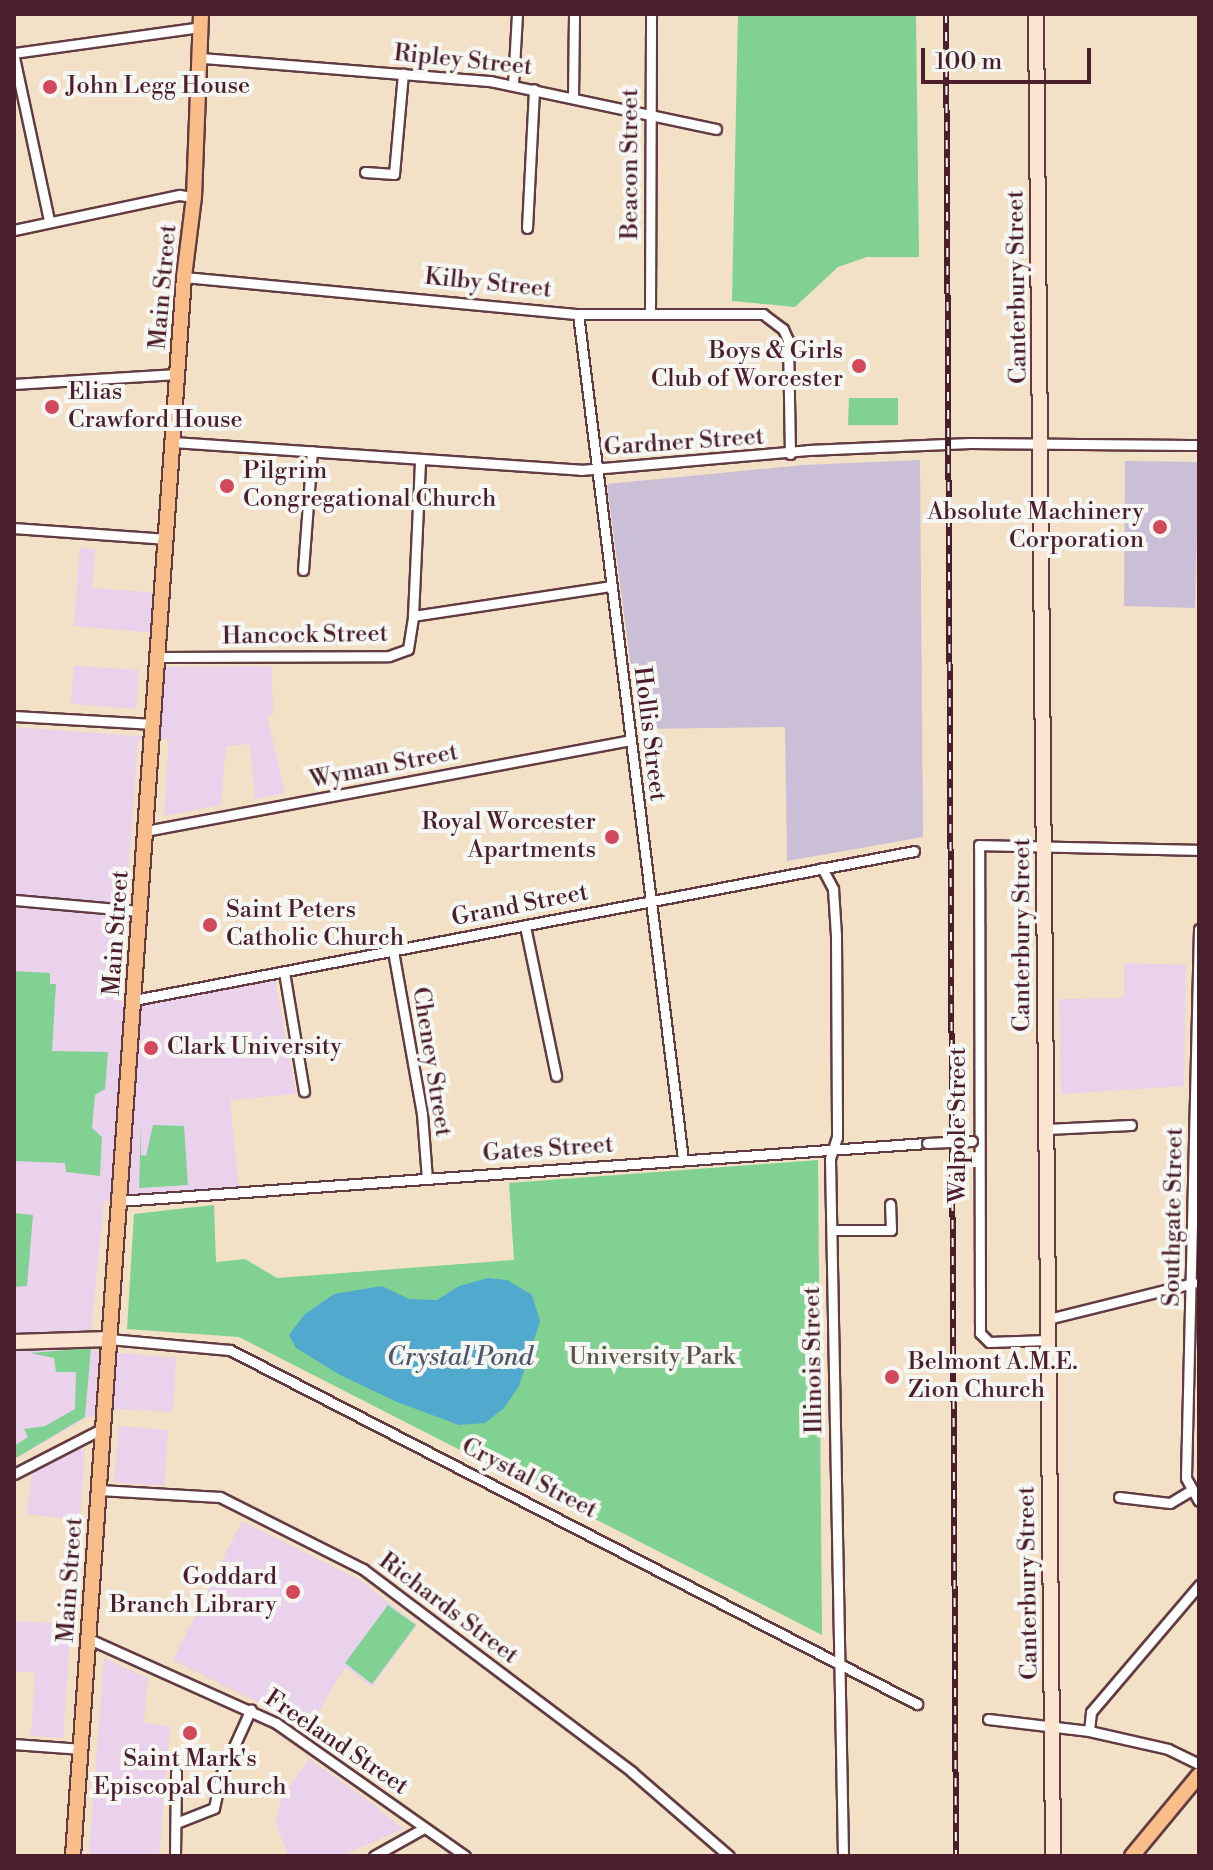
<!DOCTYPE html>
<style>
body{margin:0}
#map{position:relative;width:1213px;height:1870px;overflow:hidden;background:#f2e1c6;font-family:"Libre Bodoni",serif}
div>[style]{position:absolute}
.built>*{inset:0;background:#ead1ec}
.industrial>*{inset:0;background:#cabfd6}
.green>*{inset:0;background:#81d292}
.water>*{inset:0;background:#51a9ce}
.roads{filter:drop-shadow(2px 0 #633c42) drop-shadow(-2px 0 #633c42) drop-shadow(0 2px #633c42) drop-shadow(0 -2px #633c42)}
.street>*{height:9px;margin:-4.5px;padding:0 4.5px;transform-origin:4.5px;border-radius:4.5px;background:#fff}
.secondary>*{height:14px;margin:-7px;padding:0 7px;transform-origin:7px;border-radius:7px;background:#fce5d0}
.primary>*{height:14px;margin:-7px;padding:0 7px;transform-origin:7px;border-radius:7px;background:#f8bd89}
.rail>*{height:6px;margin-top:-3px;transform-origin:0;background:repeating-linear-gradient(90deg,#f6f6f2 0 9px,#4a1f2b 0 18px);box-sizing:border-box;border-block:2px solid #4a1f2b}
.bridges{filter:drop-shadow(2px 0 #633c42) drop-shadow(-2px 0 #633c42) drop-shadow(0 2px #633c42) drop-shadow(0 -2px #633c42)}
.street-bridge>*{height:9px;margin:-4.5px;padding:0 4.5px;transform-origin:4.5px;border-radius:4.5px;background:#fff}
.dots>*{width:22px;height:22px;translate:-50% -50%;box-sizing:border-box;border:4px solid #f6f6f2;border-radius:50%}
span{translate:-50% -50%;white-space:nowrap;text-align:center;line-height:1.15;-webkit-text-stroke:8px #f6f6f2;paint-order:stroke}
.street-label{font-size:24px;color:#4a1f2b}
.poi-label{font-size:24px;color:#4a1f2b}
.left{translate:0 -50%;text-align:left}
.right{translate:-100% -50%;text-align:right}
.park-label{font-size:24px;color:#5a554a}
.water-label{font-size:26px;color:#4d566c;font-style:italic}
.frame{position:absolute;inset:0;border:16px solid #4a1f2b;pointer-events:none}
.scale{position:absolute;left:921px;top:48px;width:170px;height:36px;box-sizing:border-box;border:4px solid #4a1f2b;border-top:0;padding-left:10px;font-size:24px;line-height:28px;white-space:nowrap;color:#4a1f2b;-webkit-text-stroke:6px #f6f6f2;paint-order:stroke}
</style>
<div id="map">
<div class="built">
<div style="clip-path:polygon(80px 548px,95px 549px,92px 588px,163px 593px,160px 667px,272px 666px,273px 716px,267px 716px,285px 793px,255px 799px,250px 744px,226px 746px,221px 805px,164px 816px,169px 739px,138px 740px,119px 1002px,274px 975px,296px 1094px,230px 1100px,239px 1190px,104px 1201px,89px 1350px,176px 1358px,173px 1412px,120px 1409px,86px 1418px,14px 1460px,14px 727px,150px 737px,157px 633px,74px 626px)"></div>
<div style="clip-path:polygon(74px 666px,139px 670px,136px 709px,71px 704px)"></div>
<div style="clip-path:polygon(1124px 963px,1186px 965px,1184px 1086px,1061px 1094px,1059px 999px,1124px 998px)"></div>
<div style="clip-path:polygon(119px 1426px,168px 1430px,164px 1486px,114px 1482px)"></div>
<div style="clip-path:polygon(71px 1449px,85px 1449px,80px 1520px,27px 1514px,32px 1473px)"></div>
<div style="clip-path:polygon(242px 1521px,360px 1580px,417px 1625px,372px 1687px,345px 1667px,309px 1728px,173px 1660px)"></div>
<div style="clip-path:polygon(14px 1621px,71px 1624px,63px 1738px,31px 1736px,35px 1673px,14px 1671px)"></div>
<div style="clip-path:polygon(104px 1658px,148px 1678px,144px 1723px,170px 1726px,159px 1856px,89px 1856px)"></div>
<div style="clip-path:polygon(309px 1759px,369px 1801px,403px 1829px,341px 1856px,289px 1856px,275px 1823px,282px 1797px)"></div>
</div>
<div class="industrial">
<div style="clip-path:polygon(920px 460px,923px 837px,787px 861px,785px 727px,639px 729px,607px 484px,804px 465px)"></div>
<div style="clip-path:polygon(1125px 461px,1199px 462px,1195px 608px,1124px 606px)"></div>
</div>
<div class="green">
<div style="clip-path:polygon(738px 14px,916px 14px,919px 257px,867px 257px,838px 267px,795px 307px,732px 301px)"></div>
<div style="clip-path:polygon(849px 398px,898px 398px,898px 425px,848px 425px)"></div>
<div style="clip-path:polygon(14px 971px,50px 973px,50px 984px,56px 984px,52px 1051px,108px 1052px,105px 1089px,95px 1095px,92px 1128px,102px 1137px,100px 1176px,66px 1172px,65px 1163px,14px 1161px)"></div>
<div style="clip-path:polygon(141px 1122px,141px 1155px,146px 1156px,153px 1125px,184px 1126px,188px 1185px,139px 1188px)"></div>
<div style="clip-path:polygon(818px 1160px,822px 1635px,239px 1337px,127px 1329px,134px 1214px,214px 1205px,216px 1262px,245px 1259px,277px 1278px,514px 1260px,509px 1183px)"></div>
<div style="clip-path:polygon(14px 1213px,33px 1215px,27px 1286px,14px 1287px)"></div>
<div style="clip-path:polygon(91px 1348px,85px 1417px,14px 1459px,14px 1446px,28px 1437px,24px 1429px,45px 1426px,75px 1409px,76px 1372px,56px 1372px,54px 1358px,30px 1353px)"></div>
<div style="clip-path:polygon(388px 1605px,416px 1625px,372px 1684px,345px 1663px)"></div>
</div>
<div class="water">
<div style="clip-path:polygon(488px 1278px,507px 1280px,532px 1295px,540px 1321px,519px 1386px,504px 1408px,485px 1423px,459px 1425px,397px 1402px,340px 1375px,296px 1348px,289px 1335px,304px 1315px,334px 1294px,382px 1286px,409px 1299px,437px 1300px,459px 1286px)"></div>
</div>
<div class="roads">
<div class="street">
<div style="left:14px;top:53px;width:189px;rotate:-7.9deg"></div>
<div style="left:14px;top:57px;width:167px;rotate:77.9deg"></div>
<div style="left:202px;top:58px;width:289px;rotate:4.6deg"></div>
<div style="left:490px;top:81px;width:231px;rotate:12deg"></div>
<div style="left:513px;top:84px;width:70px;rotate:-86.7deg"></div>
<div style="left:573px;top:97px;width:83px;rotate:-89.3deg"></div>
<div style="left:365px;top:172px;width:29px;rotate:4deg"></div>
<div style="left:394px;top:174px;width:101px;rotate:-84.9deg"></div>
<div style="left:527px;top:228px;width:139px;rotate:-87.1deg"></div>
<div style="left:14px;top:230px;width:169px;rotate:-12deg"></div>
<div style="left:179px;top:195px;width:15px;rotate:8deg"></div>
<div style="left:184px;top:277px;width:396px;rotate:5.4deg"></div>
<div style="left:578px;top:314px;width:185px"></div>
<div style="left:763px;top:314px;width:25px;rotate:37deg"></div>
<div style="left:783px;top:329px;width:12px;rotate:66deg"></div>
<div style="left:788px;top:340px;width:114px;rotate:89deg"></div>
<div style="left:650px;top:313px;width:299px;rotate:-89.8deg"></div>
<div style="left:578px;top:314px;width:851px;rotate:82.92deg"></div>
<div style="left:14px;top:384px;width:163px;rotate:-3.5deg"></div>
<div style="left:173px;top:442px;width:409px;rotate:3.9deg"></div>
<div style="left:581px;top:470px;width:228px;rotate:-5deg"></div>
<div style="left:808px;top:450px;width:162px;rotate:-2.5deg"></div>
<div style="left:970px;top:443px;width:229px;rotate:0.5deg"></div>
<div style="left:14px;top:528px;width:153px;rotate:4.1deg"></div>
<div style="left:303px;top:570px;width:119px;rotate:-85.7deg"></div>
<div style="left:413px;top:616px;width:157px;rotate:-87.4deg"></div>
<div style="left:158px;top:657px;width:231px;rotate:-0.2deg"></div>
<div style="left:389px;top:656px;width:20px;rotate:-20deg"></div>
<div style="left:408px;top:649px;width:33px;rotate:-81deg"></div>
<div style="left:413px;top:616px;width:200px;rotate:-8.6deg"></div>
<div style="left:14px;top:716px;width:140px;rotate:3.3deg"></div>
<div style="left:145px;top:831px;width:492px;rotate:-10.6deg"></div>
<div style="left:822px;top:868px;width:24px;rotate:62deg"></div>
<div style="left:833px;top:889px;width:46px;rotate:86.3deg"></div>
<div style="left:836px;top:935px;width:202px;rotate:89.7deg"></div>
<div style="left:837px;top:1137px;width:23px;rotate:108deg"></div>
<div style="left:830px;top:1159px;width:697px;rotate:88.93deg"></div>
<div style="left:14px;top:900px;width:127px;rotate:5deg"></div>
<div style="left:525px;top:926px;width:153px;rotate:78.3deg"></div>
<div style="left:1199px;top:929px;width:549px;rotate:91.36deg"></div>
<div style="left:1186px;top:1478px;width:26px;rotate:61deg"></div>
<div style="left:393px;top:951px;width:166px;rotate:79.9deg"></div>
<div style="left:422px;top:1114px;width:65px;rotate:85.6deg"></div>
<div style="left:284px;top:972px;width:121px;rotate:80.5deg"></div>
<div style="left:134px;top:1000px;width:794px;rotate:-10.81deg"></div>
<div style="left:1046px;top:1129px;width:85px;rotate:-2.7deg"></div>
<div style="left:119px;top:1201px;width:810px;rotate:-4.11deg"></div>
<div style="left:833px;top:1230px;width:58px"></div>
<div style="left:891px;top:1230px;width:26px;rotate:-92deg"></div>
<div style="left:1048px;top:1319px;width:150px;rotate:-13.9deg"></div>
<div style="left:109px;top:1339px;width:121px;rotate:5.2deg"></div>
<div style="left:230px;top:1350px;width:773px;rotate:27.26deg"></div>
<div style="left:1048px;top:1340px;width:59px;rotate:178.1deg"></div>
<div style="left:989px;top:1342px;width:13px;rotate:-135deg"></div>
<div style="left:980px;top:1333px;width:488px;rotate:-90.1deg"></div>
<div style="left:979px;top:845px;width:220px;rotate:1.3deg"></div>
<div style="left:14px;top:1474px;width:100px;rotate:-27.3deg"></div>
<div style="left:99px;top:1490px;width:121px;rotate:3.3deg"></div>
<div style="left:220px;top:1497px;width:160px;rotate:26.7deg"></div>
<div style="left:363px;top:1569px;width:337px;rotate:37deg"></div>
<div style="left:632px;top:1772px;width:128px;rotate:40.9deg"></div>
<div style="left:1119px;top:1497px;width:51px;rotate:6.7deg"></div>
<div style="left:1170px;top:1503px;width:23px;rotate:-31deg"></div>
<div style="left:89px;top:1639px;width:205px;rotate:24.2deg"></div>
<div style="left:276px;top:1723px;width:231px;rotate:35.1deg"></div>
<div style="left:988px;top:1719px;width:102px;rotate:6.8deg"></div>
<div style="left:1089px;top:1731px;width:81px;rotate:12.8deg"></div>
<div style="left:1168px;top:1749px;width:34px;rotate:26deg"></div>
<div style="left:1089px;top:1731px;width:19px;rotate:-84deg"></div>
<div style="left:1091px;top:1712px;width:167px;rotate:-49.6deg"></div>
<div style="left:14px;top:1744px;width:67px;rotate:4.3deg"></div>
<div style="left:176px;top:1823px;width:41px;rotate:-21.5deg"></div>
<div style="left:214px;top:1808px;width:34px;rotate:-78deg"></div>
<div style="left:221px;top:1775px;width:72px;rotate:-65.6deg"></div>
<div style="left:175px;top:1856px;width:84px;rotate:-89.3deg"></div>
<div style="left:374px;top:1856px;width:57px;rotate:-29.2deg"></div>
</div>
<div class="secondary">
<div style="left:1036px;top:14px;width:1842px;rotate:89.47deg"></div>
<div style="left:14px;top:1342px;width:95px;rotate:-1.8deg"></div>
</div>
<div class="primary">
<div style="left:73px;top:1856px;width:1583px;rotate:-85.98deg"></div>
<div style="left:184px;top:277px;width:81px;rotate:-82.9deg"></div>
<div style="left:194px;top:197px;width:183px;rotate:-87.8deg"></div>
<div style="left:1132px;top:1856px;width:105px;rotate:-50.4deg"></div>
</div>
</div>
<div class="rail">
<div style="left:946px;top:14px;width:1842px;rotate:89.69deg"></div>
</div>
<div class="bridges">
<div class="street-bridge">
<div style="left:927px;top:1143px;width:45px;rotate:-2.5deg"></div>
</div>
</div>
<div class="dots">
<div style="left:50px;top:87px;background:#d1495b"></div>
<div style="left:859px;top:366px;background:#d1495b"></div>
<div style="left:52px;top:407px;background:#d1495b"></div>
<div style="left:227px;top:486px;background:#d1495b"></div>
<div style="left:1160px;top:527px;background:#d1495b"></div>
<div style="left:612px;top:837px;background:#d1495b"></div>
<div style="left:210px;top:925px;background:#d1495b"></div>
<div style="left:151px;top:1048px;background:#d1495b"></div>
<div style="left:892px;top:1377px;background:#d1495b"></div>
<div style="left:293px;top:1592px;background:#d1495b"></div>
<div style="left:190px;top:1733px;background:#d1495b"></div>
</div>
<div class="street-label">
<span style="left:463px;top:61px;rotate:6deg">Ripley Street</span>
<span style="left:631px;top:164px;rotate:-90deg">Beacon Street</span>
<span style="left:488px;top:284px;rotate:6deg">Kilby Street</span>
<span style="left:164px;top:287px;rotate:-85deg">Main Street</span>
<span style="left:1018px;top:287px;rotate:-91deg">Canterbury Street</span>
<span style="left:684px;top:443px;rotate:-4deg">Gardner Street</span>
<span style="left:305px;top:636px;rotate:-1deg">Hancock Street</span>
<span style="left:649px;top:734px;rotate:83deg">Hollis Street</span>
<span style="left:384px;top:767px;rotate:-11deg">Wyman Street</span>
<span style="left:520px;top:906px;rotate:-11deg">Grand Street</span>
<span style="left:117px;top:933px;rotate:-86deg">Main Street</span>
<span style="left:1023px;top:935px;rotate:-90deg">Canterbury Street</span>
<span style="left:431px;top:1062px;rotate:81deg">Cheney Street</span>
<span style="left:959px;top:1125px;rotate:-90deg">Walpole Street</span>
<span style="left:548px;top:1150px;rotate:-4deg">Gates Street</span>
<span style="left:1174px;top:1217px;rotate:-89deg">Southgate Street</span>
<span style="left:814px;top:1360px;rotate:-91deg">Illinois Street</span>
<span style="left:529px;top:1479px;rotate:27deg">Crystal Street</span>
<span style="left:71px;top:1580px;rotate:-86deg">Main Street</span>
<span style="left:1029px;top:1583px;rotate:-91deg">Canterbury Street</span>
<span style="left:448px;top:1609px;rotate:37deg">Richards Street</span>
<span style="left:336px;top:1743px;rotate:34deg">Freeland Street</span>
</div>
<div class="poi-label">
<span class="left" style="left:66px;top:87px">John Legg House</span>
<span class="right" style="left:843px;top:366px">Boys &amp; Girls<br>Club of Worcester</span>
<span class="left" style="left:68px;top:407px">Elias<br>Crawford House</span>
<span class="left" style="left:243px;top:486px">Pilgrim<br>Congregational Church</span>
<span class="right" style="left:1144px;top:527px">Absolute Machinery<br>Corporation</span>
<span class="right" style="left:596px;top:837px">Royal Worcester<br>Apartments</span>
<span class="left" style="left:226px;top:925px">Saint Peters<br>Catholic Church</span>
<span class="left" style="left:167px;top:1048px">Clark University</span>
<span class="left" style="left:908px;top:1377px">Belmont A.M.E.<br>Zion Church</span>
<span class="right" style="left:277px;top:1592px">Goddard<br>Branch Library</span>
<span style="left:190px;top:1774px">Saint Mark's<br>Episcopal Church</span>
</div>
<div class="park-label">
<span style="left:652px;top:1358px">University Park</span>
</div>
<div class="water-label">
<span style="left:460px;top:1358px">Crystal Pond</span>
</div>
<div class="frame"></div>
<div class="scale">100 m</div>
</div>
